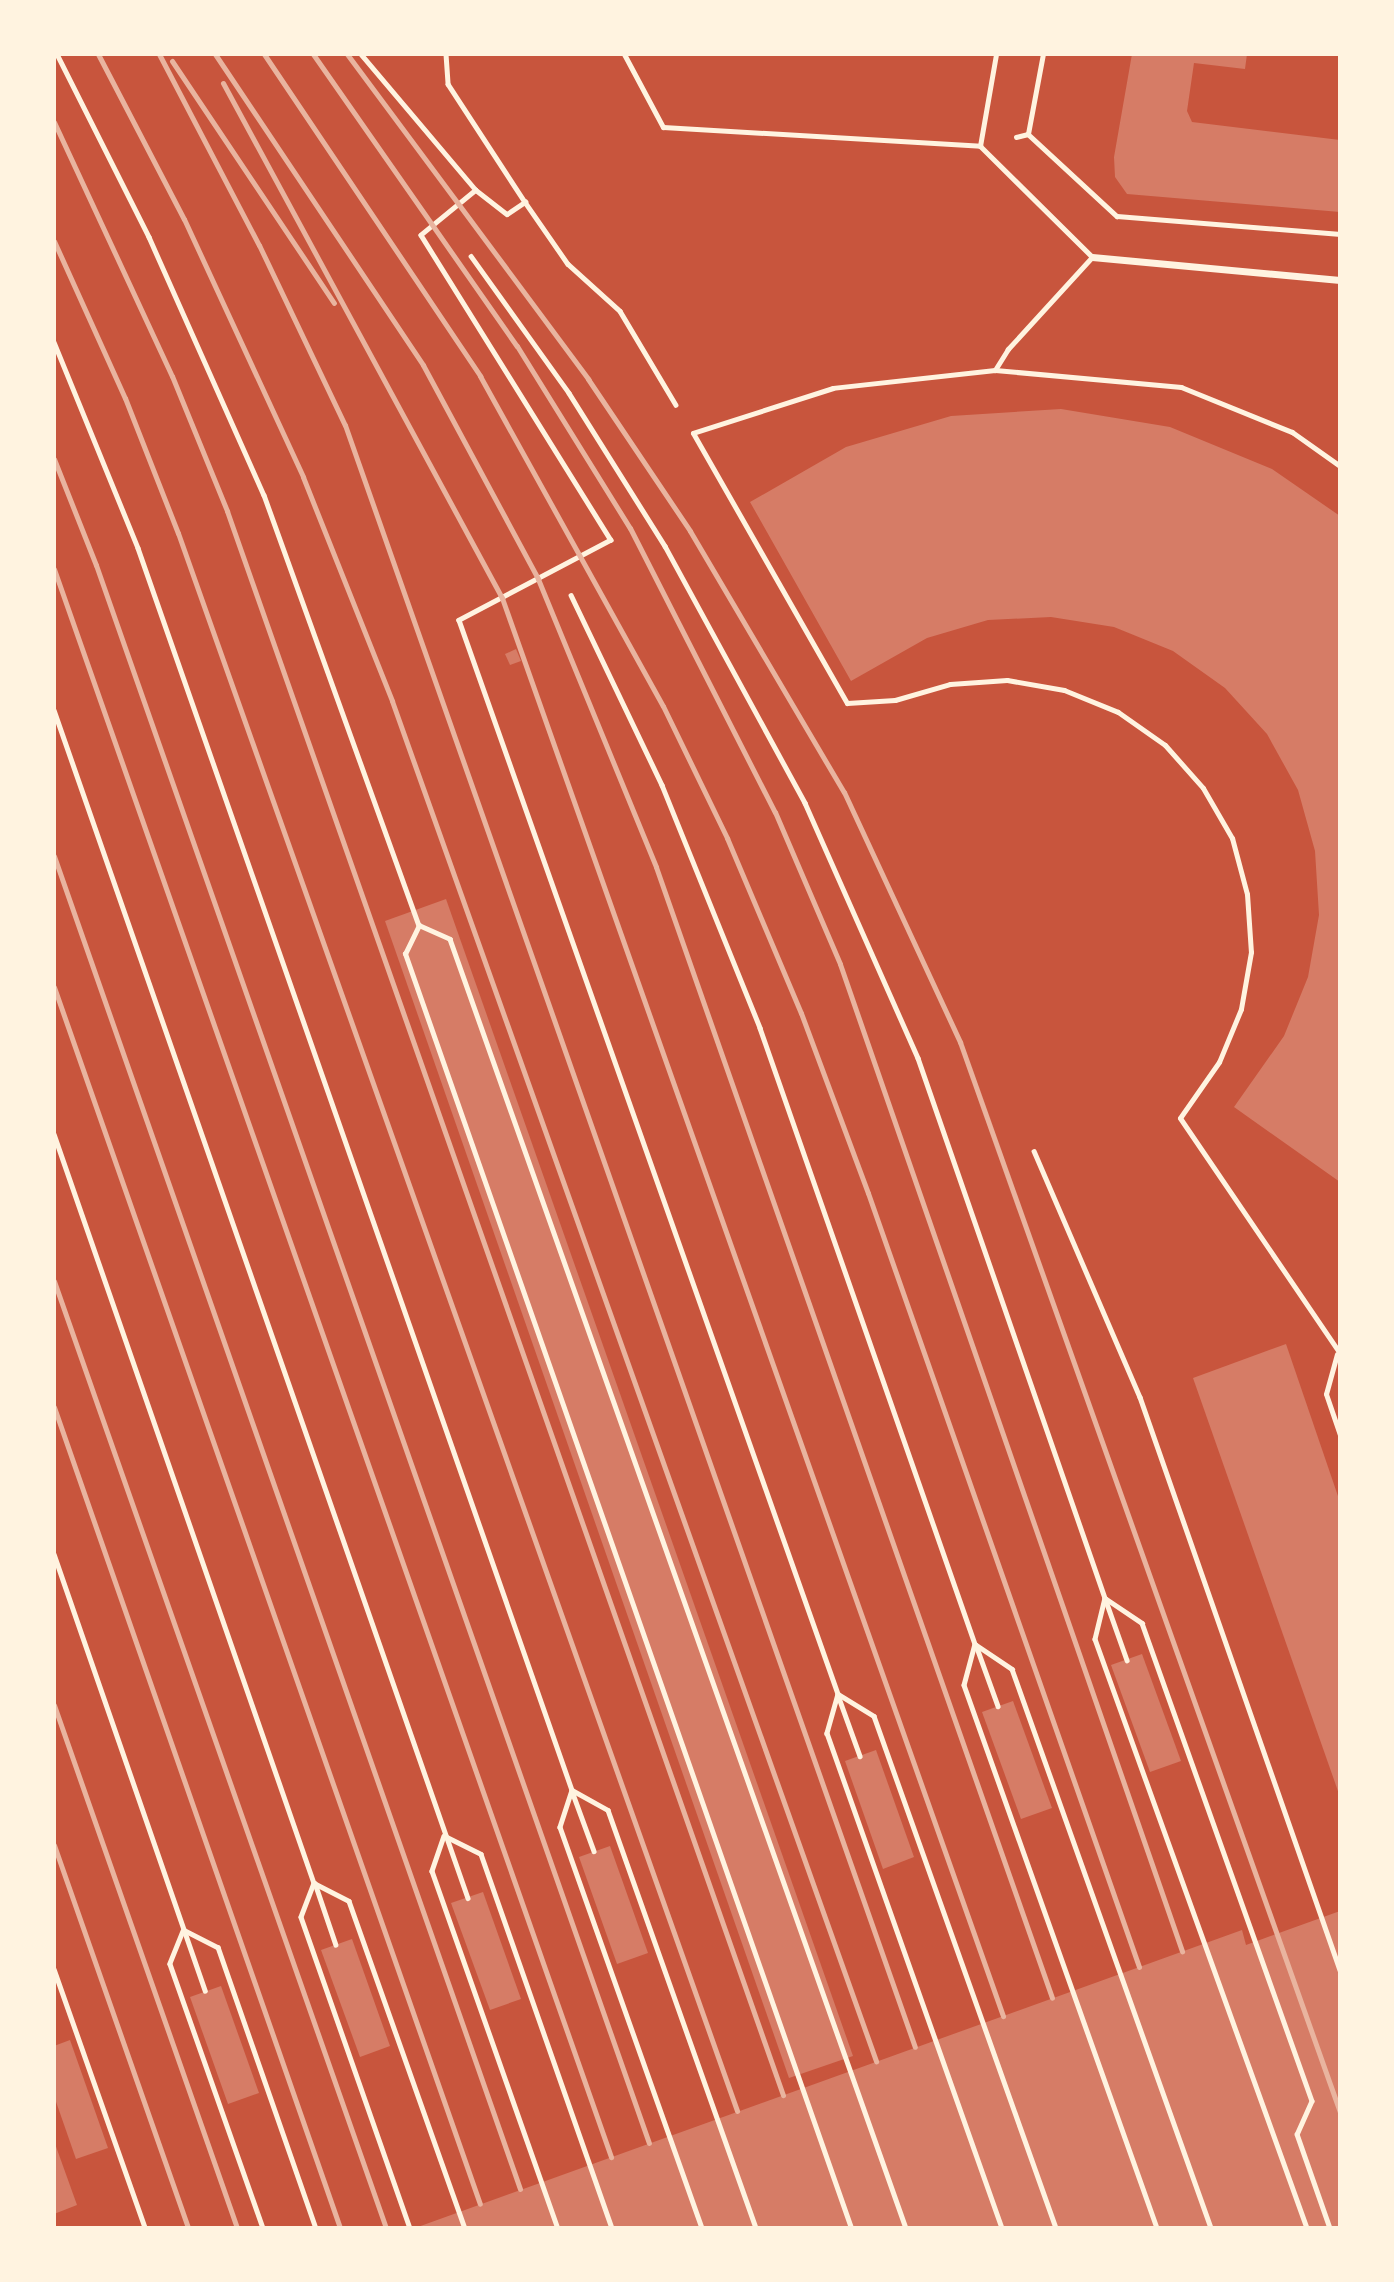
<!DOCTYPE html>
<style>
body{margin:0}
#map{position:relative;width:1394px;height:2282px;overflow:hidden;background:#c8553d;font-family:Arial,sans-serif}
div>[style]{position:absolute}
.building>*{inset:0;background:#d67c66}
.path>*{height:4.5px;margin:-2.25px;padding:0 2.25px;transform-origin:2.25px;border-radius:2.25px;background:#fff3e0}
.service>*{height:5px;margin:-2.5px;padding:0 2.5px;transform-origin:2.5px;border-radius:2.5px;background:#fff3e0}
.minor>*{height:7px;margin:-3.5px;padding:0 3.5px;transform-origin:3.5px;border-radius:3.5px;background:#fff3e0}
.rail>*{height:5px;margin:-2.5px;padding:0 2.5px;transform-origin:2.5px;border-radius:2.5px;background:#e9b49f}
span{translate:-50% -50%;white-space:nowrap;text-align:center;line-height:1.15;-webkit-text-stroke:5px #fff3e0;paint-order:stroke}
.frame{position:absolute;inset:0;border:56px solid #fff3e0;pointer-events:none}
</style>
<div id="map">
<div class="building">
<div style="clip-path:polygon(1132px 54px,1247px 54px,1245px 69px,1194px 63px,1187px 111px,1192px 122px,1340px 140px,1340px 212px,1127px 194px,1115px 177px,1114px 157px)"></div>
<div style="clip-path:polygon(1061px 409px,1170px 427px,1272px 469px,1340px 516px,1340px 1182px,1234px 1107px,1284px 1036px,1308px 977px,1319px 915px,1315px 851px,1298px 790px,1267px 734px,1225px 688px,1173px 651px,1114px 627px,1051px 617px,988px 620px,927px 638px,851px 681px,750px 502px,846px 447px,951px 416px)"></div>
<div style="clip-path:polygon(516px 649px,521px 661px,510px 665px,505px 654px)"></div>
<div style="clip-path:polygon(446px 899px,853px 2056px,789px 2078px,385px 921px)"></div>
<div style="clip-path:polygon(1286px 1344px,1340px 1502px,1339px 1794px,1193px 1378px)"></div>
<div style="clip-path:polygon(1142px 1654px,1181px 1761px,1150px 1772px,1111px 1665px)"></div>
<div style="clip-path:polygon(1013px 1701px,1052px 1808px,1021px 1819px,982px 1712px)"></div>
<div style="clip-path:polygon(876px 1750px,914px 1857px,883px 1869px,845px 1761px)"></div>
<div style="clip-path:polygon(610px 1846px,648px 1953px,617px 1964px,579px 1857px)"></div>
<div style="clip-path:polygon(483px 1892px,521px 1999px,490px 2010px,451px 1903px)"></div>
<div style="clip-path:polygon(1340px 1911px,1340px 2228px,415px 2228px,1242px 1930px,1246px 1945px)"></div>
<div style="clip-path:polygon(352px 1939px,390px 2046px,360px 2057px,321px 1950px)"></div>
<div style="clip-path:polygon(221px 1986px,259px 2093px,228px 2104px,190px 1997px)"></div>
<div style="clip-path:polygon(70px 2040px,108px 2148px,76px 2159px,54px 2096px,54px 2046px)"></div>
<div style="clip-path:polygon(54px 2141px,77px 2205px,54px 2214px)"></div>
</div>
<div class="path">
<div style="left:57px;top:54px;width:205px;rotate:63.3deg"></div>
<div style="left:149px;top:237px;width:282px;rotate:66deg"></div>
<div style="left:264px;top:495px;width:457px;rotate:70.2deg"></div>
<div style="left:361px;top:54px;width:178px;rotate:49.8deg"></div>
<div style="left:476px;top:190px;width:71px;rotate:140.7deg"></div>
<div style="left:421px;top:235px;width:359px;rotate:58.1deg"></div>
<div style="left:611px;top:540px;width:172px;rotate:152.2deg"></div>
<div style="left:459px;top:620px;width:1139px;rotate:70.56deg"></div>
<div style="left:838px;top:1694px;width:41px;rotate:105.8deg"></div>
<div style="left:827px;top:1733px;width:525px;rotate:70.53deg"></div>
<div style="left:446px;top:54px;width:30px;rotate:86deg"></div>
<div style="left:448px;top:84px;width:141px;rotate:56.9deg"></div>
<div style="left:1028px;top:134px;width:121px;rotate:42.7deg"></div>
<div style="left:1117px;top:216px;width:224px;rotate:4.6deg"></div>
<div style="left:1016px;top:137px;width:12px;rotate:-14deg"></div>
<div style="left:1028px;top:134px;width:81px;rotate:-79.4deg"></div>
<div style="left:476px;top:190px;width:39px;rotate:38deg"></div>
<div style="left:507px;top:214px;width:22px;rotate:-34deg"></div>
<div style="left:525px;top:202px;width:75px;rotate:55.3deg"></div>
<div style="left:568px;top:264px;width:70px;rotate:42.1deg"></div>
<div style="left:620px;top:311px;width:109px;rotate:59.2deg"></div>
<div style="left:471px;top:256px;width:168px;rotate:54.4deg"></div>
<div style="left:569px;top:393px;width:181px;rotate:57.9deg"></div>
<div style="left:665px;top:546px;width:293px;rotate:61.4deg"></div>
<div style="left:805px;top:803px;width:279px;rotate:66.1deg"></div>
<div style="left:918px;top:1058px;width:571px;rotate:70.9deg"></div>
<div style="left:1105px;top:1598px;width:42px;rotate:103.7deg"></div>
<div style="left:1095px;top:1639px;width:626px;rotate:70.2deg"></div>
<div style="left:54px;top:342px;width:222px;rotate:67.8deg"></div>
<div style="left:138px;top:548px;width:1316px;rotate:70.74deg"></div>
<div style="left:572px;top:1790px;width:39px;rotate:108deg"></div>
<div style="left:560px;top:1827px;width:425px;rotate:70.5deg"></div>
<div style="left:571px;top:595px;width:211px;rotate:64.4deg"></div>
<div style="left:662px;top:785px;width:262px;rotate:68deg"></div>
<div style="left:760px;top:1028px;width:652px;rotate:70.76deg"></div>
<div style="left:975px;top:1644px;width:42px;rotate:105deg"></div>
<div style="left:964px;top:1685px;width:576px;rotate:70.43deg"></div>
<div style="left:54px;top:710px;width:1258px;rotate:70.79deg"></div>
<div style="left:54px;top:1134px;width:793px;rotate:70.86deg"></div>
<div style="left:314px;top:1883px;width:36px;rotate:111deg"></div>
<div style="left:301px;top:1917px;width:330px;rotate:70.7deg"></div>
<div style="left:1034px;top:1151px;width:268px;rotate:66.7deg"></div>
<div style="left:1140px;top:1397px;width:607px;rotate:70.76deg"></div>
<div style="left:54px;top:1554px;width:462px;rotate:70.9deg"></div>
<div style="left:1105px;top:1598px;width:45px;rotate:34deg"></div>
<div style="left:1142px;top:1623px;width:507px;rotate:70.42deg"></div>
<div style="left:1312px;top:2101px;width:36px;rotate:114deg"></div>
<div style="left:1297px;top:2134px;width:100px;rotate:70.7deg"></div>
<div style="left:1105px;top:1598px;width:66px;rotate:70.5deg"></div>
<div style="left:975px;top:1644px;width:45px;rotate:34deg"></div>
<div style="left:1012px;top:1669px;width:593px;rotate:70.4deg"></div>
<div style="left:976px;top:1645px;width:65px;rotate:70.2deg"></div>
<div style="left:838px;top:1694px;width:42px;rotate:31.4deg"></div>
<div style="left:874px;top:1716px;width:543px;rotate:70.43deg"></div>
<div style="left:838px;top:1695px;width:65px;rotate:70.2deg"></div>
<div style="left:572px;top:1790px;width:41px;rotate:29.1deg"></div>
<div style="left:608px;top:1810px;width:443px;rotate:70.5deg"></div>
<div style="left:572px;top:1791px;width:64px;rotate:69.9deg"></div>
<div style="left:444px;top:1836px;width:37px;rotate:109deg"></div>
<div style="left:432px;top:1871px;width:379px;rotate:70.6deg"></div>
<div style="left:445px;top:1836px;width:40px;rotate:26.6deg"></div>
<div style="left:481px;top:1854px;width:396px;rotate:70.7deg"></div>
<div style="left:314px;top:1883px;width:39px;rotate:27deg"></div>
<div style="left:349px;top:1901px;width:347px;rotate:70.5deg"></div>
<div style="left:315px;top:1883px;width:65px;rotate:71.3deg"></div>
<div style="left:184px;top:1930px;width:38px;rotate:27deg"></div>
<div style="left:218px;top:1947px;width:298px;rotate:70.8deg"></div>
<div style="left:183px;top:1931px;width:35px;rotate:112deg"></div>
<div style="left:170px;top:1964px;width:280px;rotate:70.6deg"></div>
<div style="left:54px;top:1969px;width:275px;rotate:70.6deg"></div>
<div style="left:851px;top:2228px;width:1350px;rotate:-109.29deg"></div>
<div style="left:405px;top:954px;width:32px;rotate:-64deg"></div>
<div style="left:419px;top:925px;width:34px;rotate:24deg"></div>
<div style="left:450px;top:939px;width:1367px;rotate:70.52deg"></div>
</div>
<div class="service">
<div style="left:624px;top:54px;width:83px;rotate:61.9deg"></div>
<div style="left:663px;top:127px;width:318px;rotate:3.4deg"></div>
<div style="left:980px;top:146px;width:158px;rotate:44.7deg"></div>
<div style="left:1092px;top:257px;width:125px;rotate:132.4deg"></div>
<div style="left:1008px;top:349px;width:25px;rotate:122deg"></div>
<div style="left:995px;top:370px;width:163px;rotate:173.7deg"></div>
<div style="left:833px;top:388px;width:147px;rotate:162.2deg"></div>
<div style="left:693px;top:433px;width:311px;rotate:60.3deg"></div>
<div style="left:847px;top:703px;width:48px;rotate:-3.6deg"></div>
<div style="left:895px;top:700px;width:57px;rotate:-16.2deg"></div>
<div style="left:950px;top:684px;width:57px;rotate:-4deg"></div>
<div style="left:1007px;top:680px;width:58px;rotate:10deg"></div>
<div style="left:1064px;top:690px;width:58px;rotate:22.2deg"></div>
<div style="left:1118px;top:712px;width:57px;rotate:35.1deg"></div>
<div style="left:1165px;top:745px;width:57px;rotate:48.5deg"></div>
<div style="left:1203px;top:788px;width:58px;rotate:59.9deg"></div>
<div style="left:1232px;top:838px;width:58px;rotate:75deg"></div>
<div style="left:1247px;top:894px;width:58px;rotate:86.1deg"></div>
<div style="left:1251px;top:952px;width:58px;rotate:100deg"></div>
<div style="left:1241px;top:1009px;width:57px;rotate:112.5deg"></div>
<div style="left:1219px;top:1062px;width:68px;rotate:124.9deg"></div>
<div style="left:1180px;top:1118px;width:284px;rotate:55.8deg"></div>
<div style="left:980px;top:146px;width:93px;rotate:-80.1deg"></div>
<div style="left:995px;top:370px;width:187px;rotate:5.2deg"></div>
<div style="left:1181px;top:387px;width:120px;rotate:22.1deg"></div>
<div style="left:1292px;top:432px;width:59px;rotate:35.3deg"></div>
<div style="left:1337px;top:1354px;width:41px;rotate:105.4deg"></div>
<div style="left:1326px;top:1394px;width:43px;rotate:71.1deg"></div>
</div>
<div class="minor">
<div style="left:1092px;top:257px;width:249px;rotate:5.3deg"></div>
</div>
<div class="rail">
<div style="left:98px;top:54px;width:186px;rotate:62.5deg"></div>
<div style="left:184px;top:219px;width:284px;rotate:65.2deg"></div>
<div style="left:303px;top:477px;width:241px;rotate:68.3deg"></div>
<div style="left:392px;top:701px;width:1444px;rotate:70.41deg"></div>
<div style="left:159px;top:54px;width:216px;rotate:62.4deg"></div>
<div style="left:259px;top:245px;width:199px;rotate:64.5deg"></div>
<div style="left:345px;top:425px;width:1719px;rotate:70.64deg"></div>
<div style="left:215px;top:54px;width:374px;rotate:56.2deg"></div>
<div style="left:423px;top:365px;width:243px;rotate:61.7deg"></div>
<div style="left:538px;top:579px;width:311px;rotate:67.7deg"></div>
<div style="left:656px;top:867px;width:1198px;rotate:70.7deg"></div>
<div style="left:264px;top:54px;width:388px;rotate:56.1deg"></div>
<div style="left:480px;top:376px;width:377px;rotate:61deg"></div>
<div style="left:663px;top:706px;width:147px;rotate:64.1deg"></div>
<div style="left:727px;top:838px;width:190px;rotate:67.1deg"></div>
<div style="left:801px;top:1013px;width:192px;rotate:69.6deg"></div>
<div style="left:868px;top:1193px;width:820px;rotate:70.7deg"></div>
<div style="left:313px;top:54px;width:356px;rotate:55.1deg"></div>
<div style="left:517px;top:346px;width:214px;rotate:58.2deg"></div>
<div style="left:630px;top:528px;width:319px;rotate:63deg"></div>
<div style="left:775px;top:812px;width:165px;rotate:66.8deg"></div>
<div style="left:840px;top:964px;width:1045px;rotate:70.89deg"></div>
<div style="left:347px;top:54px;width:405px;rotate:53.4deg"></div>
<div style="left:588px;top:379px;width:183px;rotate:56.1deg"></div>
<div style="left:690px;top:531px;width:303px;rotate:59.5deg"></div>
<div style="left:844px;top:792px;width:276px;rotate:65.1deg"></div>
<div style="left:960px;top:1042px;width:1135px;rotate:70.45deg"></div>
<div style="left:172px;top:61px;width:291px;rotate:56.2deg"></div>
<div style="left:223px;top:83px;width:586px;rotate:61.55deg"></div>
<div style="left:502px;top:598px;width:1504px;rotate:70.54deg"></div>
<div style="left:54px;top:122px;width:280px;rotate:65.1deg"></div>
<div style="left:172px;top:376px;width:146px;rotate:67.8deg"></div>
<div style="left:227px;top:511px;width:1679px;rotate:70.66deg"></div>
<div style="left:54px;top:241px;width:172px;rotate:65.7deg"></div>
<div style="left:125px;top:398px;width:145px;rotate:68.6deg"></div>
<div style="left:178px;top:533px;width:1674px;rotate:70.49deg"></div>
<div style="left:54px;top:459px;width:114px;rotate:68.4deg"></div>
<div style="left:96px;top:565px;width:1672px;rotate:70.69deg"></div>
<div style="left:54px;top:569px;width:1683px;rotate:70.67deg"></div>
<div style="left:54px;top:856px;width:1412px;rotate:70.73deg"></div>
<div style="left:54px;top:987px;width:1289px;rotate:70.71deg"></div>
<div style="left:54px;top:1281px;width:1004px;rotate:70.68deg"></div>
<div style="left:54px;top:1407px;width:869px;rotate:70.79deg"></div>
<div style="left:54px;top:1705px;width:554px;rotate:70.71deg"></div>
<div style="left:54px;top:1845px;width:406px;rotate:70.7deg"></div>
</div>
<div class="frame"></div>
</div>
